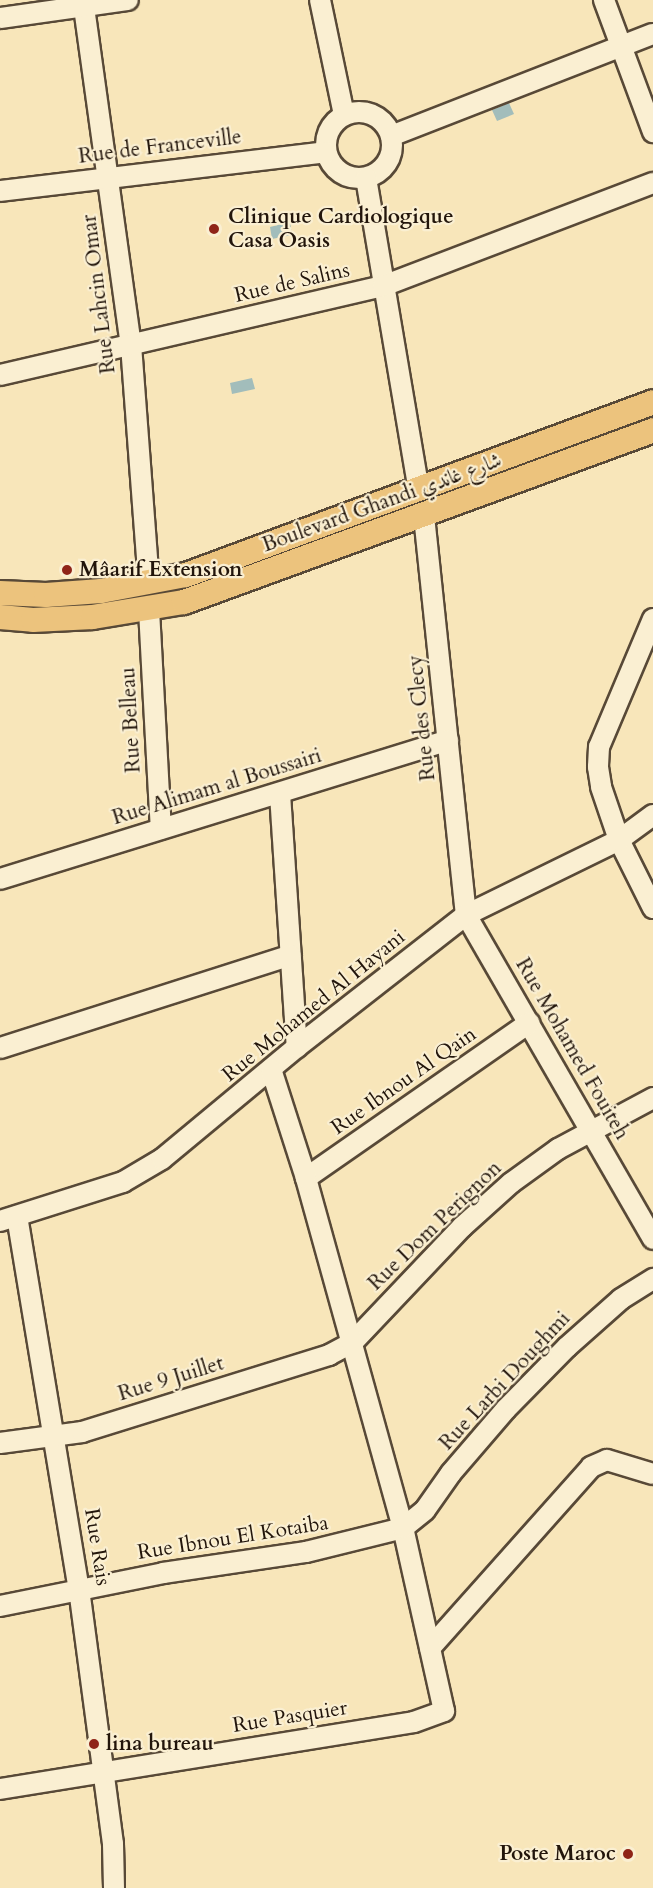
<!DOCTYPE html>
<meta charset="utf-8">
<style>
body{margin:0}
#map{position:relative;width:653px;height:1888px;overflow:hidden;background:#f8e6ba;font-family:Cardo,Amiri,serif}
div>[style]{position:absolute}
.water>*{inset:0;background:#a2bdbb}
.roads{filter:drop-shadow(2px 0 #584937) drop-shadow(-2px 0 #584937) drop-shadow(0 2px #584937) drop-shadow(0 -2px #584937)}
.minor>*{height:20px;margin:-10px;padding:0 10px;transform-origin:10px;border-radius:10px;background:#faefd2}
.minor>.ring{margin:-10px;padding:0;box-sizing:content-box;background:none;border:20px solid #faefd2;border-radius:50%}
.major>*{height:24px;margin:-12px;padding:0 12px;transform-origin:12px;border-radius:12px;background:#ecc37d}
.dots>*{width:16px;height:16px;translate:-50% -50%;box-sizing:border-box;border:3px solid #faefd2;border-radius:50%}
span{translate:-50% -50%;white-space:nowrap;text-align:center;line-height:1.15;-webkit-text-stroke:4.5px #faefd2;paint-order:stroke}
.street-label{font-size:21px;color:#22150b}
.poi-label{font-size:21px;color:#22150b;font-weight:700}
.left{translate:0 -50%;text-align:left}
.right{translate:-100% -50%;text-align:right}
</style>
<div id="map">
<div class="water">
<div style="clip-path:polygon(509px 103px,514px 114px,497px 121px,492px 110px)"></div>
<div style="clip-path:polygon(290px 222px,292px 235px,272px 239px,270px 227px)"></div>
<div style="clip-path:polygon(252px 378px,255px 389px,232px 394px,230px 383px)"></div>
</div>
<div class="roads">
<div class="minor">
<div style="left:83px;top:0;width:348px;rotate:82.1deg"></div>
<div style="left:131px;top:345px;width:239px;rotate:85.7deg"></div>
<div style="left:320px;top:0;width:117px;rotate:78.2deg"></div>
<div style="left:604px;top:0;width:141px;rotate:69.6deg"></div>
<div style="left:0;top:18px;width:129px;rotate:-8deg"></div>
<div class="ring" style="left:326px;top:112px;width:46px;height:46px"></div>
<div style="left:391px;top:136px;width:281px;rotate:-21.3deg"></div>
<div style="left:366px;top:178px;width:316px;rotate:80.4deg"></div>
<div style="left:0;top:191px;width:328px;rotate:-6.8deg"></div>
<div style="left:0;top:375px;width:393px;rotate:-13.1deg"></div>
<div style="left:383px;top:286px;width:289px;rotate:-20.9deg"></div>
<div style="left:424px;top:516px;width:401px;rotate:84deg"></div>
<div style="left:466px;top:915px;width:374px;rotate:60deg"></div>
<div style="left:149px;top:610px;width:219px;rotate:86.9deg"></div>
<div style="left:653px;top:619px;width:139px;rotate:112.9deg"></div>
<div style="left:599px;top:747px;width:20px;rotate:93deg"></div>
<div style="left:598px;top:767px;width:20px;rotate:81deg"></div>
<div style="left:601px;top:787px;width:56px;rotate:71.2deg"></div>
<div style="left:619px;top:840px;width:76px;rotate:63.4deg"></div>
<div style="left:280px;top:794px;width:254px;rotate:86.2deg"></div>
<div style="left:0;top:879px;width:469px;rotate:-17.2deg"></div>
<div style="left:0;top:1048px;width:305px;rotate:-17.7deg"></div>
<div style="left:306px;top:1178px;width:272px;rotate:-34.8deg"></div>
<div style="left:17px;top:1216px;width:378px;rotate:80.6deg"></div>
<div style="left:79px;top:1589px;width:257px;rotate:82.4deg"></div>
<div style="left:113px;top:1844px;width:44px;rotate:88.7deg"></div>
<div style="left:0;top:1221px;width:129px;rotate:-17.6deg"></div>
<div style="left:123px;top:1182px;width:45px;rotate:-30.5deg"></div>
<div style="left:162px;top:1159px;width:175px;rotate:-39.7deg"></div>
<div style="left:297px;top:1047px;width:214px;rotate:-38deg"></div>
<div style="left:466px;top:915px;width:170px;rotate:-26.1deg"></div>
<div style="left:619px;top:840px;width:42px;rotate:-36.3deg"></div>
<div style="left:0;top:1443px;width:83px;rotate:-7.6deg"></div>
<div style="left:82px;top:1432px;width:259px;rotate:-17.3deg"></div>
<div style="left:329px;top:1355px;width:26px;rotate:-28deg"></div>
<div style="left:352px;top:1343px;width:160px;rotate:-46.5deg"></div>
<div style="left:462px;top:1227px;width:66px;rotate:-41.9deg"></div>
<div style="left:511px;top:1183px;width:58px;rotate:-35.9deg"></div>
<div style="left:558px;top:1149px;width:108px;rotate:-28.2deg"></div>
<div style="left:0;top:1606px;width:166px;rotate:-11.4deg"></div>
<div style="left:163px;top:1573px;width:145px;rotate:-8.4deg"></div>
<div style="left:306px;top:1552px;width:100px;rotate:-13.9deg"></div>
<div style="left:403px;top:1528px;width:28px;rotate:-39deg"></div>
<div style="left:425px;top:1510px;width:45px;rotate:-54.9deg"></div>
<div style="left:451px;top:1473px;width:84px;rotate:-49.3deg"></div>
<div style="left:506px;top:1409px;width:87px;rotate:-45.5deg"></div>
<div style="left:567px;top:1347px;width:72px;rotate:-41.6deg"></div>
<div style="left:621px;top:1299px;width:38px;rotate:-32deg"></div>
<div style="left:430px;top:1648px;width:242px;rotate:-48.3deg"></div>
<div style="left:591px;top:1467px;width:17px;rotate:-24deg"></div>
<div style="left:607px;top:1460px;width:48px;rotate:16.9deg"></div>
<div style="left:0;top:1789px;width:419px;rotate:-9.2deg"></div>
<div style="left:414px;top:1722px;width:32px;rotate:-20deg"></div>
<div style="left:444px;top:1711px;width:188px;rotate:-102.6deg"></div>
<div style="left:403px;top:1528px;width:363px;rotate:-105.5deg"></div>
<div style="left:306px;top:1178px;width:114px;rotate:-107.8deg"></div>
</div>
<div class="major">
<div style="left:0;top:593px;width:46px;rotate:2.5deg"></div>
<div style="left:46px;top:595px;width:55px;rotate:-4.2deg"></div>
<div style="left:101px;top:591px;width:86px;rotate:-10.7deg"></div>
<div style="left:186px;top:575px;width:498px;rotate:-20.3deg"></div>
<div style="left:0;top:617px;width:33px;rotate:5deg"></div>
<div style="left:33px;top:620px;width:60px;rotate:-2.9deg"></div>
<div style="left:93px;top:617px;width:92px;rotate:-9.4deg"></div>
<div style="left:184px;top:602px;width:500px;rotate:-20.1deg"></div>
</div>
</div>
<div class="dots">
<div style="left:214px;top:229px;background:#8f2418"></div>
<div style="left:67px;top:570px;background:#8f2418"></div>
<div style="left:94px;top:1744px;background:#8f2418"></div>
<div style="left:628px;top:1854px;background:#8f2418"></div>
</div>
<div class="street-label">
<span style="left:160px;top:147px;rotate:-7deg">Rue de Franceville</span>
<span style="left:292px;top:283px;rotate:-13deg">Rue de Salins</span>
<span style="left:99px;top:294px;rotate:-97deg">Rue Lahcin Omar</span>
<span style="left:382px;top:503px;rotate:-20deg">Boulevard Ghandi شارع غاندي</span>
<span style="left:422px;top:718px;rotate:-96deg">Rue des Clecy</span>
<span style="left:131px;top:720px;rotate:-93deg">Rue Belleau</span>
<span style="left:217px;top:787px;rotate:-17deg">Rue Alimam al Boussairi</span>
<span style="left:314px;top:1006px;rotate:-39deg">Rue Mohamed Al Hayani</span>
<span style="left:572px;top:1049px;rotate:60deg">Rue Mohamed Fouiteh</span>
<span style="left:404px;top:1081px;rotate:-35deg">Rue Ibnou Al Qain</span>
<span style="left:435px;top:1226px;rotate:-44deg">Rue Dom Perignon</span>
<span style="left:171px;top:1379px;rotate:-17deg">Rue 9 Juillet</span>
<span style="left:505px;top:1381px;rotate:-47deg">Rue Larbi Doughmi</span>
<span style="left:233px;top:1538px;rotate:-9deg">Rue Ibnou El Kotaiba</span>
<span style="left:97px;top:1547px;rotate:81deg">Rue Rais</span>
<span style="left:290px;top:1717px;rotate:-9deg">Rue Pasquier</span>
</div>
<div class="poi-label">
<span class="left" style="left:228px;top:229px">Clinique Cardiologique<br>Casa Oasis</span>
<span class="left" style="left:79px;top:570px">Mâarif Extension</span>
<span class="left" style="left:106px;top:1744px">lina bureau</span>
<span class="right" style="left:616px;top:1854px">Poste Maroc</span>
</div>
</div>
